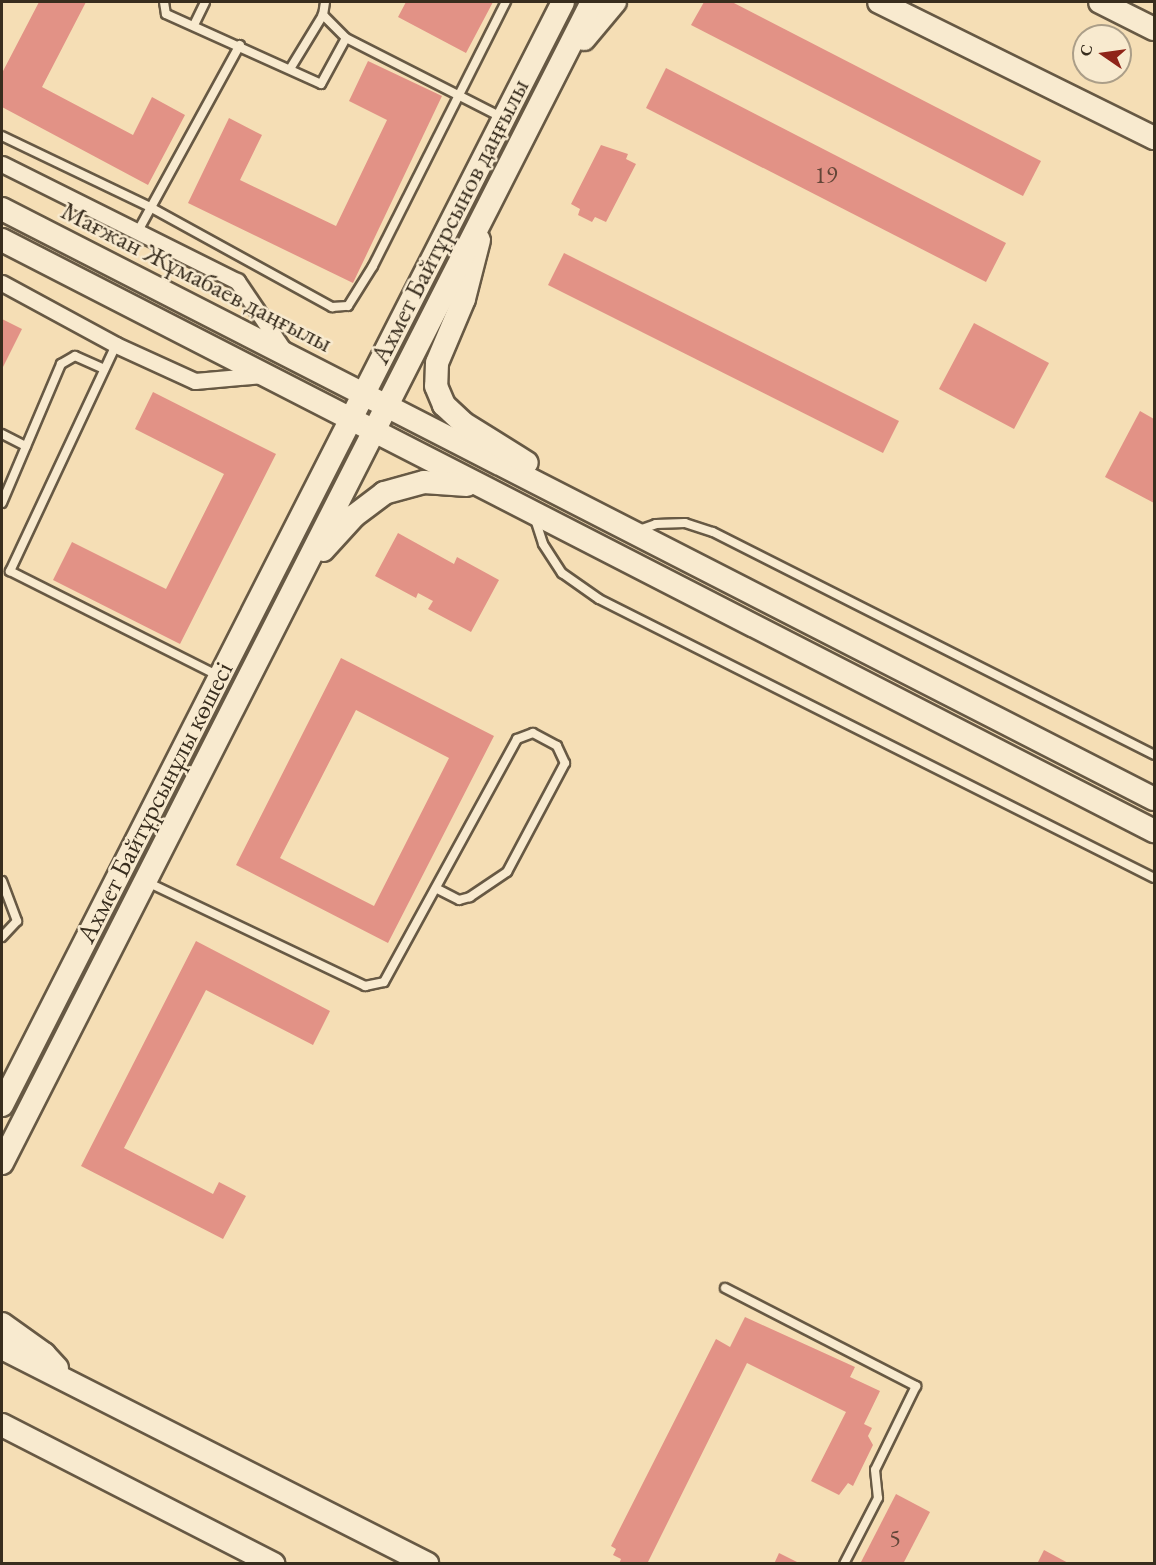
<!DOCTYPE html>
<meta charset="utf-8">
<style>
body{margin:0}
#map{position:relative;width:1156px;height:1565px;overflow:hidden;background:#f5deb5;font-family:"EB Garamond",serif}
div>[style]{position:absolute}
.building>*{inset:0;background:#e29286}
.roads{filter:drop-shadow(2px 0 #675944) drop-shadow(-2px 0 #675944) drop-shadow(0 2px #675944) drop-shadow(0 -2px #675944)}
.lane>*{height:8px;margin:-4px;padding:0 4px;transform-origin:4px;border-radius:4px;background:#f8eacf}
.street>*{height:15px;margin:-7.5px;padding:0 7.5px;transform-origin:7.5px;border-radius:7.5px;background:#f8eacf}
.secondary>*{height:22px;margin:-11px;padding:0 11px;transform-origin:11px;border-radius:11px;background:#f8eacf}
span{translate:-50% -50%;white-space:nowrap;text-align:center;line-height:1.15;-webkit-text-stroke:5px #f8eacf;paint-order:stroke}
.number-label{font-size:24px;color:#624638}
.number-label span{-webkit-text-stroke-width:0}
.street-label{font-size:27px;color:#382d1e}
.frame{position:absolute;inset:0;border:3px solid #382d1e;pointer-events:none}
.north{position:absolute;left:1072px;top:24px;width:60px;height:60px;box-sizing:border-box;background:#f8eacf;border:2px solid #ab9e88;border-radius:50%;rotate:283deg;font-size:16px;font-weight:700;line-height:24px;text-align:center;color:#382d1e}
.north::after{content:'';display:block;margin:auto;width:21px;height:27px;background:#8f2418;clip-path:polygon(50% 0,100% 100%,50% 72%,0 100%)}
</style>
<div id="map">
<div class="building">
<div style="clip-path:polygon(39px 2px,86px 2px,42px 87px,133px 135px,152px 97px,185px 115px,148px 185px,2px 107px,2px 73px)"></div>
<div style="clip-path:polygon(406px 2px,452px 3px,493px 2px,466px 53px,398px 17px)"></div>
<div style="clip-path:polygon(704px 2px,732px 2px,1041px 161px,1023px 196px,691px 25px)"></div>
<div style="clip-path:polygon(368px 61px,442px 96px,353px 283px,188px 203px,229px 118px,262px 135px,240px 180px,336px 226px,387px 120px,349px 101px)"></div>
<div style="clip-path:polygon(666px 68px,1006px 243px,986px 282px,646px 108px)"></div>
<div style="clip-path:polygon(601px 145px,628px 154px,626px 159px,636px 164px,606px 222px,595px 217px,592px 222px,578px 215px,580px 209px,571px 204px)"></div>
<div style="clip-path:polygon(564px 253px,899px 421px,883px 453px,548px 285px)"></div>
<div style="clip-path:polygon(2px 319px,22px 329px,2px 369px)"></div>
<div style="clip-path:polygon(974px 323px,1049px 363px,1014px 429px,939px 389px)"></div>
<div style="clip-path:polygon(153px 392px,276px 454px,180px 644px,53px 580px,72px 542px,166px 589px,224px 474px,135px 429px)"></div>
<div style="clip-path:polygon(1140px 411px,1154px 419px,1154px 503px,1105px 477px)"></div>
<div style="clip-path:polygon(398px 533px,454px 564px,457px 557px,499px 580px,471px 632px,428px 609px,433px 601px,418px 593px,416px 598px,375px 576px)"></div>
<div style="clip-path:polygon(evenodd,341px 658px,494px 736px,388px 943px,236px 865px,341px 658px,356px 710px,449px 758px,374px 906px,280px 858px,356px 710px)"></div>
<div style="clip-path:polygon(196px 941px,330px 1011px,313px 1045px,206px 990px,124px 1148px,213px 1194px,219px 1182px,246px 1196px,223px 1239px,81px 1166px)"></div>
<div style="clip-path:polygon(745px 1317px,855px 1367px,850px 1377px,880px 1391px,864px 1424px,872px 1428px,868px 1436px,873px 1445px,853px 1486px,848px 1483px,839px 1495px,811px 1481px,846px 1412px,747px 1363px,647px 1564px,619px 1564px,621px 1559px,613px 1555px,616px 1549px,611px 1546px,716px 1339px,730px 1347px)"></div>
<div style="clip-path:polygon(896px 1494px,930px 1512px,903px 1564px,860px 1564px)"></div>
<div style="clip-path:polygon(1044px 1550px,1070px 1564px,1037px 1564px)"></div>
<div style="clip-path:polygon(779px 1553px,801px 1564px,774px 1564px)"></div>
</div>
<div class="roads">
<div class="lane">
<div style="left:164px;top:2px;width:12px;rotate:81deg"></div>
<div style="left:166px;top:14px;width:170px;rotate:24.3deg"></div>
<div style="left:321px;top:84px;width:52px;rotate:-61.5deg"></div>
<div style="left:346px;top:38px;width:33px;rotate:-135deg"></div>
<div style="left:194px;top:25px;width:25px;rotate:-64deg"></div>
<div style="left:346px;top:38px;width:176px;rotate:27deg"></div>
<div style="left:290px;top:69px;width:63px;rotate:-58.6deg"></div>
<div style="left:323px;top:15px;width:13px;rotate:-81deg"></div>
<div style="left:2px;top:136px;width:164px;rotate:25.6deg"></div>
<div style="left:150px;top:207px;width:208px;rotate:28.8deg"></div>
<div style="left:332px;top:307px;width:16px;rotate:-4deg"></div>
<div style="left:348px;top:306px;width:47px;rotate:-58deg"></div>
<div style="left:373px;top:266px;width:296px;rotate:-63.3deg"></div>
<div style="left:138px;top:231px;width:212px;rotate:-61.3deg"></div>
<div style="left:116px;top:345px;width:250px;rotate:115.1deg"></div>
<div style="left:10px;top:571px;width:232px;rotate:26.7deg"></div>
<div style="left:2px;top:434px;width:27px;rotate:27deg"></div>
<div style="left:2px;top:503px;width:151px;rotate:-67deg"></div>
<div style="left:61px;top:364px;width:16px;rotate:-30deg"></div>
<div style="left:75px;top:356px;width:32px;rotate:24deg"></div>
<div style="left:535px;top:519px;width:26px;rotate:72deg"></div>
<div style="left:543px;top:544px;width:35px;rotate:57deg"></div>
<div style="left:562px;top:573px;width:45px;rotate:35.1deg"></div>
<div style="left:599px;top:599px;width:621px;rotate:26.69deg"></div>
<div style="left:639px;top:530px;width:18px;rotate:-19deg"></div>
<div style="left:656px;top:524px;width:29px;rotate:-2deg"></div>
<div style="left:685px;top:523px;width:29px;rotate:18deg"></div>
<div style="left:713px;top:532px;width:494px;rotate:26.8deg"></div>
<div style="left:2px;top:881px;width:43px;rotate:69.4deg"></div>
<div style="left:17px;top:921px;width:22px;rotate:133deg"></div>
<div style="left:147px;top:882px;width:242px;rotate:25.5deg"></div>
<div style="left:365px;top:986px;width:19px;rotate:-12deg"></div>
<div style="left:384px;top:982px;width:277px;rotate:-61.3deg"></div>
<div style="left:517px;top:739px;width:17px;rotate:-21deg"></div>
<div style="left:533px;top:733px;width:27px;rotate:28deg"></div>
<div style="left:557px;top:746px;width:19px;rotate:65deg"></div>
<div style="left:565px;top:763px;width:123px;rotate:118deg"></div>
<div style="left:507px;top:872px;width:45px;rotate:146deg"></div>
<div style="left:470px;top:897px;width:11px;rotate:165deg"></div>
<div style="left:459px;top:900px;width:25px;rotate:-153deg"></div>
<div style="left:725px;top:1288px;width:215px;rotate:27.2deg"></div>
<div style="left:916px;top:1386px;width:93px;rotate:116deg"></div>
<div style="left:875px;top:1470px;width:28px;rotate:84deg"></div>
<div style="left:878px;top:1498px;width:74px;rotate:117.3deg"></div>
</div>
<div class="street">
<div style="left:2px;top:164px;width:263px;rotate:26.5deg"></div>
<div style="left:237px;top:281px;width:86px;rotate:55.9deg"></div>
<div style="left:2px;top:283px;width:130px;rotate:28.5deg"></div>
<div style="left:116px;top:345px;width:87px;rotate:24.5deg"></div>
<div style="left:195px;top:381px;width:68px;rotate:-5deg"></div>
</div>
<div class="secondary">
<div style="left:879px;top:2px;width:307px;rotate:26.3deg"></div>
<div style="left:1100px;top:2px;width:60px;rotate:26.6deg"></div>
<div style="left:584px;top:39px;width:48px;rotate:-50deg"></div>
<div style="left:2px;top:209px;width:1294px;rotate:27.12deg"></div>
<div style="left:2px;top:240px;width:1295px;rotate:27.16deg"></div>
<div style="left:479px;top:240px;width:61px;rotate:104.3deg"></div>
<div style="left:464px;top:299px;width:69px;rotate:112.9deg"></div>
<div style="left:437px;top:363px;width:23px;rotate:92deg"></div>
<div style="left:436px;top:386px;width:21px;rotate:67deg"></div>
<div style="left:444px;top:405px;width:26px;rotate:43deg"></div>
<div style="left:463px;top:423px;width:75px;rotate:32deg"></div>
<div style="left:323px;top:550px;width:46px;rotate:-47.6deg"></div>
<div style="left:354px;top:516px;width:38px;rotate:-37deg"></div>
<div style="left:384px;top:493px;width:41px;rotate:-15.4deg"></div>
<div style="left:424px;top:482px;width:43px;rotate:4deg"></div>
<div style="left:2px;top:1105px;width:1237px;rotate:-63.04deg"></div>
<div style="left:2px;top:1163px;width:1302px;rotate:-63.06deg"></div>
<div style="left:2px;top:1324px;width:52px;rotate:35.5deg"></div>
<div style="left:44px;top:1354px;width:19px;rotate:47deg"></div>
<div style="left:2px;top:1348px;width:477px;rotate:26.9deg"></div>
<div style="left:2px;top:1425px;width:305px;rotate:27.1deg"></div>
</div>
</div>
<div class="number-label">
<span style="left:826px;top:175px">19</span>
<span style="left:895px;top:1538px">5</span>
</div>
<div class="street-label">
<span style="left:449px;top:221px;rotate:-63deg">Ахмет Байтұрсынов даңғылы</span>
<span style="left:197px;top:276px;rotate:27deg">Мағжан Жұмабаев даңғылы</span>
<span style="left:154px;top:802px;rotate:-63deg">Ахмет Байтұрсынұлы көшесі</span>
</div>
<div class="frame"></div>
<div class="north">С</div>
</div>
